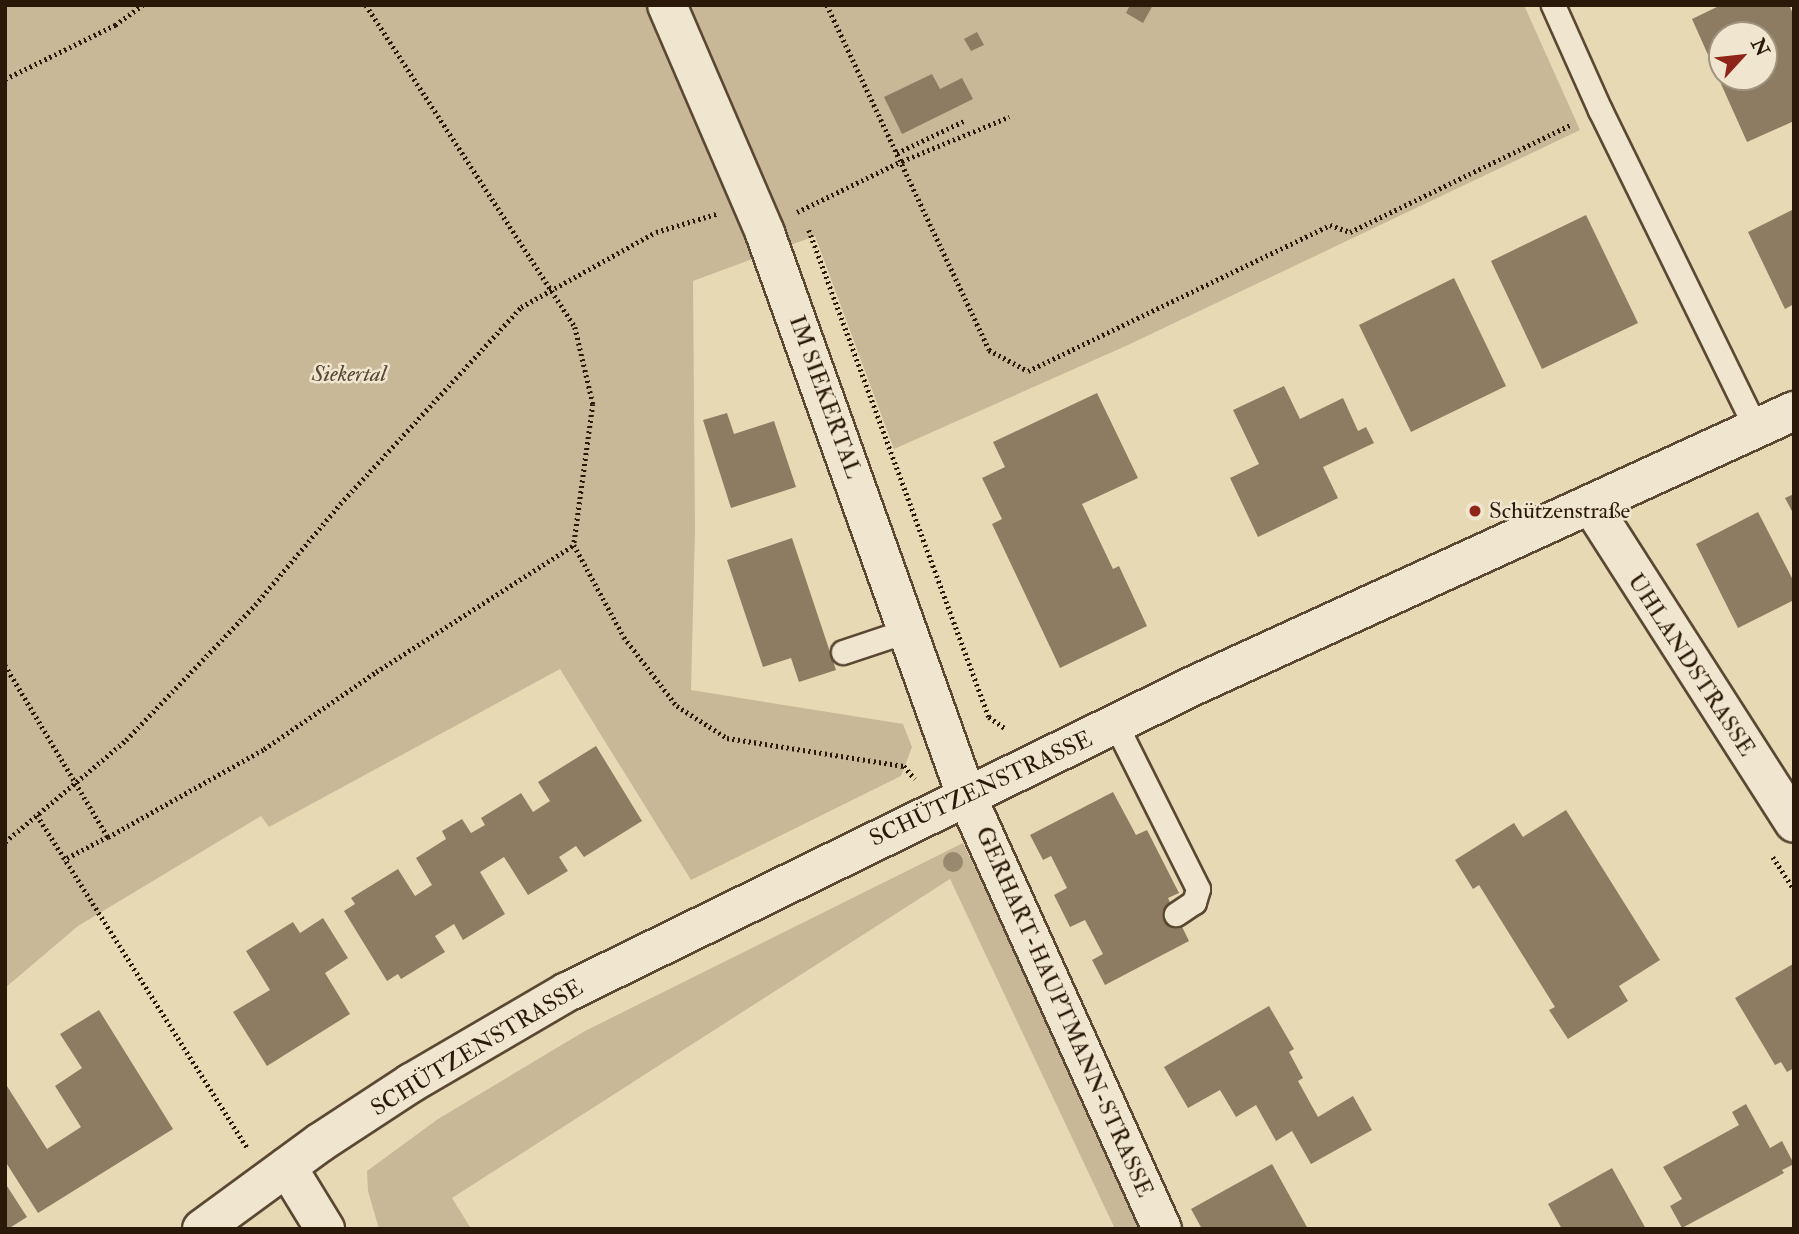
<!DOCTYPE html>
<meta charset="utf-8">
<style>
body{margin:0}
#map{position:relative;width:1799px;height:1234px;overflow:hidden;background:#e8d9b5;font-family:"IM FELL Double Pica",serif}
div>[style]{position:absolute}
.green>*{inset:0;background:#c8b898}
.building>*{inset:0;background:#8d7c62}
.path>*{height:4.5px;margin-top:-2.25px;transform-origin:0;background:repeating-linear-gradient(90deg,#2a1808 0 2px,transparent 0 5.5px)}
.roads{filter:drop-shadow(2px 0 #5a4833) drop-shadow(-2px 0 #5a4833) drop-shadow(0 2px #5a4833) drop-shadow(0 -2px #5a4833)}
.service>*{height:23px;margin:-11.5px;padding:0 11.5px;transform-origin:11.5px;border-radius:11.5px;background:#f0e6cf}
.minor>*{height:38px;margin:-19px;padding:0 19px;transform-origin:19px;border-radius:19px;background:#f0e6cf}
.trees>*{width:20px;height:20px;margin:-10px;border-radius:50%;background:#99896e}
.dots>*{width:19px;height:19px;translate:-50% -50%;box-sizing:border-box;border:4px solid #f0e6cf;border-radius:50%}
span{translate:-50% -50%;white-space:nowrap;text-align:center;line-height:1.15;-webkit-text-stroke:5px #f0e6cf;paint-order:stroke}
.park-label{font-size:23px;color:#594833;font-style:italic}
.street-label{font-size:23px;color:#2a1808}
.poi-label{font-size:23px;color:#2a1808}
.left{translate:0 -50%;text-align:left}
.frame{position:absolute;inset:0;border:7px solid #2a1808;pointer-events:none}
.north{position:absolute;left:1708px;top:21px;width:70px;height:70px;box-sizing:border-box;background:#f0e6cf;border:2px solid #a1947f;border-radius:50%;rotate:63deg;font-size:19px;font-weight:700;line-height:28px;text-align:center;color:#2a1808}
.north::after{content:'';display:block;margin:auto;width:24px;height:32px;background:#8f2418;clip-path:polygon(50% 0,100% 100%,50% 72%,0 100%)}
</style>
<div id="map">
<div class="green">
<div style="clip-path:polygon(5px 5px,1524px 5px,1580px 130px,1128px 345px,894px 449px,815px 236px,693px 281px,695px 530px,691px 690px,903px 724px,912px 747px,901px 776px,691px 880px,560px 669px,269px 827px,261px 816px,78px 926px,5px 988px)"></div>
<div style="clip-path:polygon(963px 843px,1146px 1229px,1115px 1229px,950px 879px,452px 1198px,470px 1227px,468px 1229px,379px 1229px,368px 1191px,367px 1171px,438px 1119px,585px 1031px)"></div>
</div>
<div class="building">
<div style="clip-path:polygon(1130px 5px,1153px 5px,1143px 23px,1126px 13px)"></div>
<div style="clip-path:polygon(evenodd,1721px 5px,1789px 5px,1794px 16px,1794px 121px,1747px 142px,1692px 19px,1721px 5px,1722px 35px,1764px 35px,1764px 77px,1722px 77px,1722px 35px)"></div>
<div style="clip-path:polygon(977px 32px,984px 45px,971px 51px,964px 39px)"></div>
<div style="clip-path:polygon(932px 74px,940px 89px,962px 78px,973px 99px,902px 134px,884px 97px)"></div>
<div style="clip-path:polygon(1794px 209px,1794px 304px,1785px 309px,1748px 232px)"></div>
<div style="clip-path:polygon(1586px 215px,1638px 323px,1542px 369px,1491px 261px)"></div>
<div style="clip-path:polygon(1454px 278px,1506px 386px,1411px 432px,1359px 325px)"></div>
<div style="clip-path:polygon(1284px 386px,1300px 419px,1343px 398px,1358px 431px,1366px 427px,1374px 443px,1323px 467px,1338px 498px,1258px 537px,1230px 478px,1259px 464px,1233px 410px)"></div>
<div style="clip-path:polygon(1097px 393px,1138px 478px,1082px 504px,1113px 569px,1119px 566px,1147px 626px,1060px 668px,992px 524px,1002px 519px,982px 478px,1005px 467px,993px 442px)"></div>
<div style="clip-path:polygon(727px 413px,734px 434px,774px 421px,796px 487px,731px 508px,703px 420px)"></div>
<div style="clip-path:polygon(1794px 494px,1794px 515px,1785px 498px)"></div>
<div style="clip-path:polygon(1758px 512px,1794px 582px,1794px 600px,1738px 628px,1696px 544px)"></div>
<div style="clip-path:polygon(792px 538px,836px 670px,799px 682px,791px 658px,763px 667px,727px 560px)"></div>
<div style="clip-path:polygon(596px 746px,642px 821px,584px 857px,576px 846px,559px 857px,568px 871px,528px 895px,504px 857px,480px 872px,505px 914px,463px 940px,454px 924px,435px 936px,445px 952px,401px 979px,398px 974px,387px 981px,344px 911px,355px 904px,351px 898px,398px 869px,415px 896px,432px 885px,416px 858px,446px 839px,442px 831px,462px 819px,471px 833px,485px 825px,481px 818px,521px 793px,533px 812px,550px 801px,538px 782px)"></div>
<div style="clip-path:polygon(1113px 792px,1136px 835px,1147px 830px,1179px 893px,1168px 898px,1189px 941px,1105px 985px,1092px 960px,1103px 954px,1085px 920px,1070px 927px,1054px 895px,1067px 888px,1051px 856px,1043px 860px,1030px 835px)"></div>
<div style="clip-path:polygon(1566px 810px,1660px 960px,1619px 986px,1628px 1001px,1568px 1039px,1549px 1010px,1555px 1007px,1479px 885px,1473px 889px,1455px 860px,1514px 823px,1523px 837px)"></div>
<div style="clip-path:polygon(323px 918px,348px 958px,325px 973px,350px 1014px,267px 1066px,233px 1012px,270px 990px,246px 951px,293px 922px,300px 933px)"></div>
<div style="clip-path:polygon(1793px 964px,1794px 1068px,1787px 1072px,1781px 1062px,1775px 1065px,1735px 998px)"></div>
<div style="clip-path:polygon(1269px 1006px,1294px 1049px,1289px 1052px,1303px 1078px,1298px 1081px,1318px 1117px,1353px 1096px,1372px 1130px,1311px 1164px,1292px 1131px,1276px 1141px,1256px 1105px,1236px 1117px,1220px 1090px,1188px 1108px,1164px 1067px)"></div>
<div style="clip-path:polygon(99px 1010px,173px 1129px,38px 1213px,5px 1161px,5px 1083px,47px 1149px,81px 1127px,55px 1086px,82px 1068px,60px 1034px)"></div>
<div style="clip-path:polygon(1746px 1104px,1770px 1148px,1782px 1141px,1794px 1164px,1782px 1170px,1784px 1173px,1682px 1228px,1670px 1206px,1682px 1199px,1663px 1167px,1739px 1125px,1732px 1112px)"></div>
<div style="clip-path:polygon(1272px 1164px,1308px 1229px,1202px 1229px,1191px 1209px)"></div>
<div style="clip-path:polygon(1612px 1168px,1646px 1229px,1562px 1229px,1548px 1204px)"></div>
<div style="clip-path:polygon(5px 1183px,27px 1217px,8px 1229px,5px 1229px)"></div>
</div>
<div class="path">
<div style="left:366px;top:5px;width:384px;rotate:57deg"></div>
<div style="left:575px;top:327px;width:79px;rotate:76.8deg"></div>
<div style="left:593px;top:404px;width:142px;rotate:97.7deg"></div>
<div style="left:574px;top:545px;width:105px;rotate:61.5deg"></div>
<div style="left:624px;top:637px;width:87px;rotate:52.5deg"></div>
<div style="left:677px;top:706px;width:59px;rotate:32.6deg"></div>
<div style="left:727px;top:738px;width:179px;rotate:9deg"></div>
<div style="left:904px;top:766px;width:17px;rotate:50deg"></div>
<div style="left:827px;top:5px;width:381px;rotate:64.8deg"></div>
<div style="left:989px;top:350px;width:44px;rotate:28.3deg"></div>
<div style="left:1028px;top:371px;width:335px;rotate:-25.8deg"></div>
<div style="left:1330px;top:225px;width:21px;rotate:19deg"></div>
<div style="left:1350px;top:232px;width:247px;rotate:-25.9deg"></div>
<div style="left:5px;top:79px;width:123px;rotate:-26.1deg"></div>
<div style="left:115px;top:25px;width:34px;rotate:-36deg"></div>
<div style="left:897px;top:153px;width:74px;rotate:-25.5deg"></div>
<div style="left:797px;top:212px;width:117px;rotate:-25.9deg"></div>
<div style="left:902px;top:161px;width:116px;rotate:-22.4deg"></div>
<div style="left:809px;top:230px;width:519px;rotate:69.72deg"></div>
<div style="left:989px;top:717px;width:19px;rotate:35deg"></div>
<div style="left:5px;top:665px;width:200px;rotate:59.1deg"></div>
<div style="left:108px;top:837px;width:50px;rotate:152.4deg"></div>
<div style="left:37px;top:815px;width:393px;rotate:57.7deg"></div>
<div style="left:108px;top:837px;width:179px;rotate:-29.4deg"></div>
<div style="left:264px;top:749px;width:136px;rotate:-34.5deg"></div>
<div style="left:376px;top:672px;width:235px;rotate:-32.7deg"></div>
<div style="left:5px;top:842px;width:158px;rotate:-40.1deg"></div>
<div style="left:126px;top:740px;width:187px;rotate:-46.3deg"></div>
<div style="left:255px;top:605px;width:132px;rotate:-49.9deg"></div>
<div style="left:340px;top:504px;width:268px;rotate:-47.4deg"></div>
<div style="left:521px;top:307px;width:154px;rotate:-29.1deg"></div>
<div style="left:656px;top:232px;width:63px;rotate:-16.7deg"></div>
<div style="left:1773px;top:857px;width:38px;rotate:57deg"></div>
</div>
<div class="roads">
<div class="service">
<div style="left:1553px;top:5px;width:115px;rotate:65.9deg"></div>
<div style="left:1600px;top:110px;width:354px;rotate:63.9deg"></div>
<div style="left:843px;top:652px;width:70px;rotate:-18.4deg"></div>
<div style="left:1116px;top:725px;width:183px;rotate:63.4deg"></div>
<div style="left:1198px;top:889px;width:14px;rotate:107deg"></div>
<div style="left:1194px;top:902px;width:22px;rotate:146deg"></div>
</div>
<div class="minor">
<div style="left:667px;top:5px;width:248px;rotate:66.7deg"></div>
<div style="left:765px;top:233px;width:597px;rotate:70.32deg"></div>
<div style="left:966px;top:795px;width:476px;rotate:65.7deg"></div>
<div style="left:1591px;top:505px;width:377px;rotate:57.4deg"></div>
<div style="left:287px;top:1167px;width:73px;rotate:58.5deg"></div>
<div style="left:202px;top:1229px;width:147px;rotate:-36.2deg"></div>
<div style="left:321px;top:1142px;width:108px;rotate:-33.2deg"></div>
<div style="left:411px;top:1083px;width:181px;rotate:-30.3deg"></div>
<div style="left:567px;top:992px;width:699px;rotate:-26.05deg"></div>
<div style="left:1195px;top:685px;width:659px;rotate:-24.58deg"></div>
</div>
</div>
<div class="trees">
<div style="left:953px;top:862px"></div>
</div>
<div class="dots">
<div style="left:1475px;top:511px;background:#8f2418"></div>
</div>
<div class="park-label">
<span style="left:349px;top:374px">Siekertal</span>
</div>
<div class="street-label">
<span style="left:825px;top:397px;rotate:70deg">IM SIEKERTAL</span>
<span style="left:1691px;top:665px;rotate:57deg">UHLANDSTRASSE</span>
<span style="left:981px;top:789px;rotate:-25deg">SCHÜTZENSTRASSE</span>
<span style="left:1064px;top:1012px;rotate:66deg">GERHART-HAUPTMANN-STRASSE</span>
<span style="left:477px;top:1048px;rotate:-31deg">SCHÜTZENSTRASSE</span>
</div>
<div class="poi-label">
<span class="left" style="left:1489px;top:511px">Schützenstraße</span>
</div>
<div class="frame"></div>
<div class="north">N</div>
</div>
